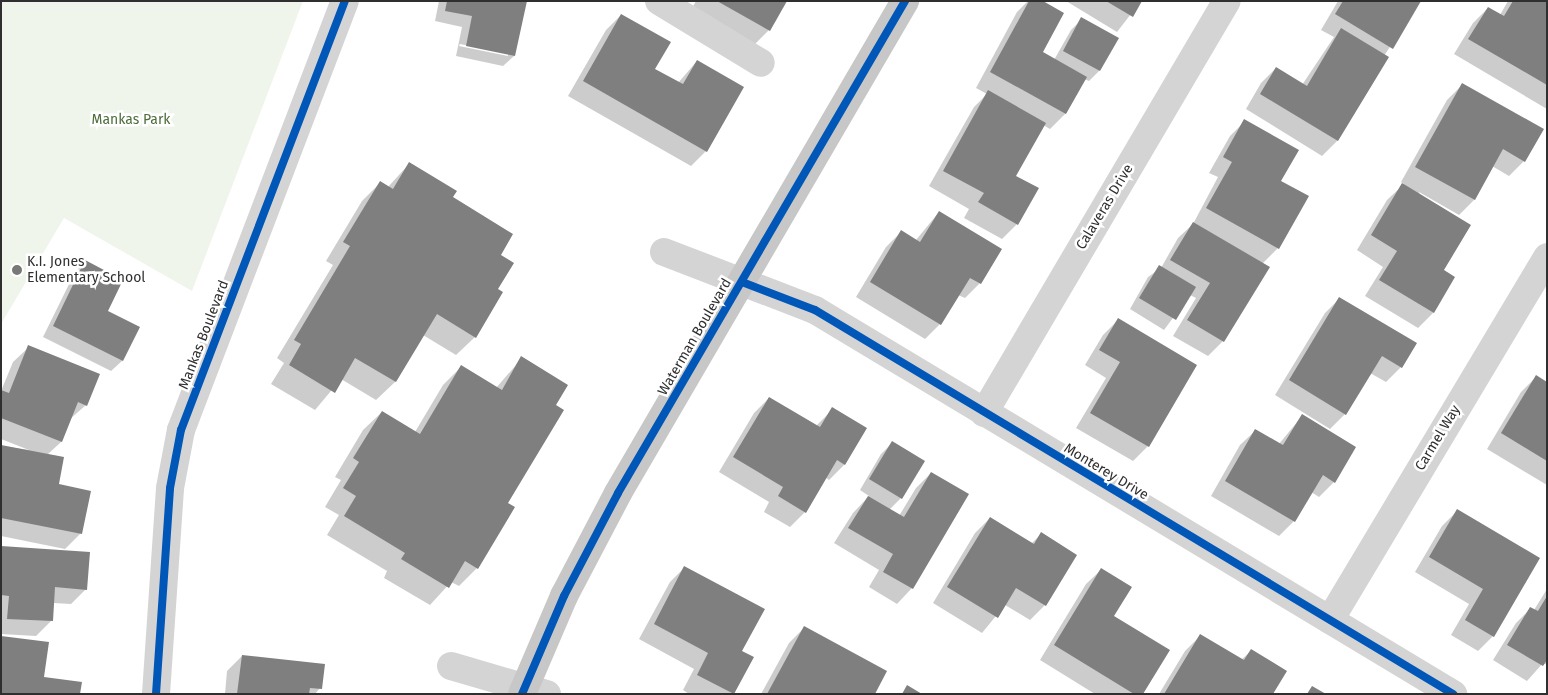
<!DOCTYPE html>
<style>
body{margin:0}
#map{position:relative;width:1548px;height:695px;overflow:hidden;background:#fff;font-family:"Fira Sans",sans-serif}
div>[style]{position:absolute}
.green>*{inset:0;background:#f0f5ec}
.shadow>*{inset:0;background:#0003}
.building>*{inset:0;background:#7f7f7f}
.minor>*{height:28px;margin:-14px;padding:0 14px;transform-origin:14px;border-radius:14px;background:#d4d4d4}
.major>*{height:28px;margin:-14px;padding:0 14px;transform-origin:14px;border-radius:14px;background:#c7c7c7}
.cycleway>*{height:8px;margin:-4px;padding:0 4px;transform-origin:4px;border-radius:4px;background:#0057b8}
.dots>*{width:14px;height:14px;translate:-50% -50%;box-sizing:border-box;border:2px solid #fff;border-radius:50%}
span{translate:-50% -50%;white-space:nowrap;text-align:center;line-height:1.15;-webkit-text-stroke:5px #fff;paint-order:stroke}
.park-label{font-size:14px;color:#4d6d39}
.street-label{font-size:14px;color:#2f2f2f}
.poi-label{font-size:14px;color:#2f2f2f}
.left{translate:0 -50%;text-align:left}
.frame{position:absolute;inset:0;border:2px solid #2f2f2f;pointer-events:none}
</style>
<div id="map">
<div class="green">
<div style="clip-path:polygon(1px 1px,303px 1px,192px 291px,64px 218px,1px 324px)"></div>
</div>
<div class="shadow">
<div style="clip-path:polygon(evenodd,439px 1px,525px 1px,514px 56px,503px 66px,456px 56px,462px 27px,435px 21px,439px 1px,460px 44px,508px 54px,508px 56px,459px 46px,460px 44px)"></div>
<div style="clip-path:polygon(696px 1px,785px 1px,769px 30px,754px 45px,691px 10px)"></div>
<div style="clip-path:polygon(1028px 1px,1041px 1px,1041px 53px,1054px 60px,1071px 30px,1082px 19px,1117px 38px,1099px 71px,1089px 81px,1084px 79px,1065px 114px,1050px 129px,1043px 125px,1014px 176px,1017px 224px,1002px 239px,964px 218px,969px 209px,929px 186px,974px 107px,987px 94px,976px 88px,1017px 12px)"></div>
<div style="clip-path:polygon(1066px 1px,1141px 1px,1117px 32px)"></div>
<div style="clip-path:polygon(1338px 1px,1420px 1px,1384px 56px,1337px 141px,1322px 156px,1246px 109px,1261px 83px,1276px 68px,1302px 85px,1334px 37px,1321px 30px)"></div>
<div style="clip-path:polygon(1508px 1px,1547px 1px,1547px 109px,1454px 54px,1473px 23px,1488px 8px,1500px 15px)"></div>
<div style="clip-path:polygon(621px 15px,654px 69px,678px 83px,697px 61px,706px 151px,691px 166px,568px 96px,606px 30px)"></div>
<div style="clip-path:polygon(1462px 85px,1524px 161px,1509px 176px,1492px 166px,1474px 200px,1459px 215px,1419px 192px,1443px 270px,1454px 277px,1433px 313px,1418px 328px,1365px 296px,1383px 267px,1357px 250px,1387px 200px,1404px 184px,1401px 182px,1447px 100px)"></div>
<div style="clip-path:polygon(1245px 121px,1279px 181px,1278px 248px,1262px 264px,1223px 341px,1208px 356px,1173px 336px,1196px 298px,1190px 295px,1164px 330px,1130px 309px,1148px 277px,1161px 268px,1178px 238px,1193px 224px,1218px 177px,1209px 173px,1230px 136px)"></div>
<div style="clip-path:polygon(409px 164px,451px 198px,496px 289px,475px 337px,456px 355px,423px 335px,395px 382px,376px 400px,341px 379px,315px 410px,271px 384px,284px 363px,277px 358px,333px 265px,326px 261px,362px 201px,380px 183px,388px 187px)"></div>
<div style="clip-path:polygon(939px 212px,1000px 250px,980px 283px,965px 298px,958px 295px,940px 324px,925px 339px,856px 297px,886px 247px,901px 232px,916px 240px)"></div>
<div style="clip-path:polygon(85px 262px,106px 311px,139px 327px,122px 361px,111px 371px,43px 337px,75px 272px)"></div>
<div style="clip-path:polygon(1340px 298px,1401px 367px,1386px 382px,1370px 373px,1345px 414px,1330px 429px,1275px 395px,1325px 313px)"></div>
<div style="clip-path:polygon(1118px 320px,1195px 366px,1148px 446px,1133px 461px,1076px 428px,1106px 378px,1085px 365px,1103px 335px)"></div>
<div style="clip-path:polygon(29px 347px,86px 405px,70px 419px,61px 442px,47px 455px,57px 485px,89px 492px,80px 534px,65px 549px,1px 536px,1px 446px,29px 450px,1px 439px,1px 391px,13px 362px)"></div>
<div style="clip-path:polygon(522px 358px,554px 405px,477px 568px,459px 586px,451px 582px,430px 605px,384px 578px,387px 571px,327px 535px,339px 515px,325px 507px,341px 480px,335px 477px,363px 430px,382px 412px,415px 432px,443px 385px,461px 367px,496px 388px)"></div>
<div style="clip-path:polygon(1536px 377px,1547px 383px,1547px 485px,1487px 449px,1521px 392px)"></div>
<div style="clip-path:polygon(769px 398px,816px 426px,833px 409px,866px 428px,844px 465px,829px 480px,825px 477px,805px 512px,790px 527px,764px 512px,769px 502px,719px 472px,754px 413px)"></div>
<div style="clip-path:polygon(1302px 416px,1334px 482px,1319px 497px,1311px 492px,1294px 521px,1279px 536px,1211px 496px,1240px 445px,1256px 430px,1279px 444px)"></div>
<div style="clip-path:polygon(892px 443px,901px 498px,889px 510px,899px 516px,916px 488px,931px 473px,967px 495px,912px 588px,897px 604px,869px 587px,879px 570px,834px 543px,853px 513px,869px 496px,860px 490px,881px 454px)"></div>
<div style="clip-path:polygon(1457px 511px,1538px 559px,1493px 636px,1478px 651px,1451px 635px,1469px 604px,1415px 572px,1442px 526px)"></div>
<div style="clip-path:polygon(990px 518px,1031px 544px,1041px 534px,1075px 555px,1045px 605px,1030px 620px,1005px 605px,982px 633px,933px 603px,975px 533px)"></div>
<div style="clip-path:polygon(1px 548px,86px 589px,71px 604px,53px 603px,51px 621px,36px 636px,1px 634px)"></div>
<div style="clip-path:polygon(685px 567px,741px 652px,752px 658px,733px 694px,689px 694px,683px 690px,694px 669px,639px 639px,670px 582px)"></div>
<div style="clip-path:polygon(1102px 569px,1112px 617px,1142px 694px,1095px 694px,1040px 660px,1086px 584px)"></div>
<div style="clip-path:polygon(1547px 589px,1547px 665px,1543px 663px,1527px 681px,1493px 660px,1516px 623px,1531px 608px,1534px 610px)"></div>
<div style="clip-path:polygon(804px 628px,874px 694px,761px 694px,789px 643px)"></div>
<div style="clip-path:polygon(1200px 636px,1241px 660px,1251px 651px,1271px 694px,1159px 694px,1185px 651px)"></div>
<div style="clip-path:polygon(242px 656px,320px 688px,315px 694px,225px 694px,227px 671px)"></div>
</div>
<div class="building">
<div style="clip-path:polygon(447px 1px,527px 1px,515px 56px,466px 46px,472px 16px,445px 11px)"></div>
<div style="clip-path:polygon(717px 1px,787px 1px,770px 31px)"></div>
<div style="clip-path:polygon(1029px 1px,1043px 1px,1064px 13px,1043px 52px,1087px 77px,1066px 114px,990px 72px)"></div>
<div style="clip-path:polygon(1106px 1px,1142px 1px,1133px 17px)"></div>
<div style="clip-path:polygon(1343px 1px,1421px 1px,1393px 49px,1335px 14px)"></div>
<div style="clip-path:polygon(1513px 1px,1547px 1px,1547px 85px,1468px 39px,1488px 7px,1504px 16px)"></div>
<div style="clip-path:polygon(621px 14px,671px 42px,655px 69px,683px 84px,697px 60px,744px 87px,707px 152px,583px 81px)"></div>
<div style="clip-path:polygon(1081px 17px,1119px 38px,1100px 71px,1063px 51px)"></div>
<div style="clip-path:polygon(1341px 28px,1389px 57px,1338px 141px,1260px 94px,1276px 67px,1307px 86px)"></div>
<div style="clip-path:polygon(1462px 83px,1544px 129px,1525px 162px,1503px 149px,1475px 200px,1415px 167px)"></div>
<div style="clip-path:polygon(988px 90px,1046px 123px,1016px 176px,1039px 188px,1018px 225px,978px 202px,984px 193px,943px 171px)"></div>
<div style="clip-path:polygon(1244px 119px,1299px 150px,1281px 181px,1309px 196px,1279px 249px,1206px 208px,1232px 162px,1223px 157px)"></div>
<div style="clip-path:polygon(409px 162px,457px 191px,453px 197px,513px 234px,501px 255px,514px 263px,498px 289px,503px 292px,476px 338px,437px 314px,396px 382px,355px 358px,335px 393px,289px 365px,301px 344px,294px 340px,350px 246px,343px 242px,380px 181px,393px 189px)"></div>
<div style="clip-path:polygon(1402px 183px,1471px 225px,1444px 270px,1455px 277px,1434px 313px,1379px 280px,1397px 251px,1371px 235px)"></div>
<div style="clip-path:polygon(939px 211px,1002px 249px,981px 284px,970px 278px,941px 325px,870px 282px,901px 230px,920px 242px)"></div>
<div style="clip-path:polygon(1193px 222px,1270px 267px,1224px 342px,1187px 320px,1210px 283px,1170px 260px)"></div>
<div style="clip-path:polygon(85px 260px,123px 280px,108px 311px,140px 327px,123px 361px,53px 326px)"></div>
<div style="clip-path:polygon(1159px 265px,1196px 287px,1176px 320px,1139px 298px)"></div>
<div style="clip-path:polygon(1339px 297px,1417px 343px,1402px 368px,1382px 356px,1346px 415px,1289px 380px)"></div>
<div style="clip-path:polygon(1118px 318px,1197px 365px,1149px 447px,1090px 413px,1120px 362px,1099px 350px)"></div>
<div style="clip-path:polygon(28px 345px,100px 374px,87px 406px,78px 402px,62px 442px,1px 418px,1px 390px,9px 393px)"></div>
<div style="clip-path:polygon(521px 356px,568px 385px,556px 405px,564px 410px,508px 503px,515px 507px,478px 569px,465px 561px,449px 588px,401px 559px,405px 553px,344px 516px,356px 496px,343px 488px,359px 462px,353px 458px,382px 411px,420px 434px,461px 365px,502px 390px)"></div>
<div style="clip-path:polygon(1536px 375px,1547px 382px,1547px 461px,1501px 433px)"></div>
<div style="clip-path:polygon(769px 397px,820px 427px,832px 407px,867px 428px,845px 465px,837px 460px,806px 513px,778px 496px,783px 487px,733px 457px)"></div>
<div style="clip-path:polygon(1302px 414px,1356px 447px,1335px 483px,1323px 475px,1295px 522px,1225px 481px,1255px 429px,1283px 445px)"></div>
<div style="clip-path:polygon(892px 441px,925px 461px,902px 499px,869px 479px)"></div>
<div style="clip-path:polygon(1px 445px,64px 457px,59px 484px,91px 491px,82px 534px,1px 518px)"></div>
<div style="clip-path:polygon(931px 472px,969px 494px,913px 589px,883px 572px,893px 554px,848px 528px,868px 496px,904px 517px)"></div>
<div style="clip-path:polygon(1457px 509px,1540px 558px,1494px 637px,1465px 620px,1483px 589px,1429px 557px)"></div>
<div style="clip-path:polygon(990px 517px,1034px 544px,1041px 532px,1077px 555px,1046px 606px,1016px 588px,998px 618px,947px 587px)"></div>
<div style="clip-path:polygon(1px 546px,90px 552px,87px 590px,55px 587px,53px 621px,7px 619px,9px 596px,1px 595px)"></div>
<div style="clip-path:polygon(684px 566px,765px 609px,742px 651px,754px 657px,734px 694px,697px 675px,708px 653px,654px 624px)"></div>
<div style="clip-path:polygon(1101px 568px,1132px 587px,1114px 616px,1170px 650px,1143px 694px,1134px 694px,1054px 645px)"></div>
<div style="clip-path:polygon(1547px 596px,1547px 660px,1543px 666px,1507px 645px,1530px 607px,1538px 611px)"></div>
<div style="clip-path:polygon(804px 626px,887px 671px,875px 694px,767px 694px)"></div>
<div style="clip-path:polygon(1200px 634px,1244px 660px,1251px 649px,1287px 671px,1273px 694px,1164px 694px)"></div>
<div style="clip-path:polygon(1px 636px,49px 642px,44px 677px,82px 682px,80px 694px,1px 694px)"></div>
<div style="clip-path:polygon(242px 655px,325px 664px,322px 689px,310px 688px,309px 694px,237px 694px)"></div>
<div style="clip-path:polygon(907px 685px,922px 694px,902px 694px)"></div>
<div style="clip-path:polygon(1312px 686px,1326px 694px,1307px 694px)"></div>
</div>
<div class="minor">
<div style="left:659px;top:1px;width:119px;rotate:31.3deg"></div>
<div style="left:664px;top:252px;width:162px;rotate:21deg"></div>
<div style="left:815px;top:310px;width:745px;rotate:31.04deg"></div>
<div style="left:984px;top:413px;width:478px;rotate:-59.5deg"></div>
<div style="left:1330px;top:620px;width:423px;rotate:-59.1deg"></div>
<div style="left:451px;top:666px;width:100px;rotate:16.3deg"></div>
<div style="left:156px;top:694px;width:206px;rotate:-86.1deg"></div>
<div style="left:170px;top:488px;width:59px;rotate:-79.3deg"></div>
<div style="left:181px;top:430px;width:459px;rotate:-69.1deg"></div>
</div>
<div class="major">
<div style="left:522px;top:694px;width:107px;rotate:-66.8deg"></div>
<div style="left:564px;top:596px;width:116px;rotate:-62.3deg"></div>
<div style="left:618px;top:493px;width:570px;rotate:-59.74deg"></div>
</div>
<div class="cycleway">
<div style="left:742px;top:282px;width:78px;rotate:21deg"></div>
<div style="left:815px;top:310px;width:745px;rotate:31.04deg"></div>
<div style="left:156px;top:694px;width:206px;rotate:-86.1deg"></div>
<div style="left:170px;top:488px;width:59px;rotate:-79.3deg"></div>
<div style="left:181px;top:430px;width:459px;rotate:-69.1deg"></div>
<div style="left:522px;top:694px;width:107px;rotate:-66.8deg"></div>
<div style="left:564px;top:596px;width:116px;rotate:-62.3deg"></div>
<div style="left:618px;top:493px;width:570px;rotate:-59.74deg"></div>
</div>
<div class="dots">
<div style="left:17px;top:270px;background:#787878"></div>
</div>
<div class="park-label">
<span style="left:131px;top:120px">Mankas Park</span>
</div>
<div class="street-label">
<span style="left:1105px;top:207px;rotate:-59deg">Calaveras Drive</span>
<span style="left:204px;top:335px;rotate:-69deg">Mankas Boulevard</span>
<span style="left:695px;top:337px;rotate:-60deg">Waterman Boulevard</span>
<span style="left:1438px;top:438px;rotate:-59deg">Carmel Way</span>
<span style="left:1106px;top:472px;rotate:31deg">Monterey Drive</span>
</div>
<div class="poi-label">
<span class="left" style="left:27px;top:270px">K.I. Jones<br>Elementary School</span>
</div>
<div class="frame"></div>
</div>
